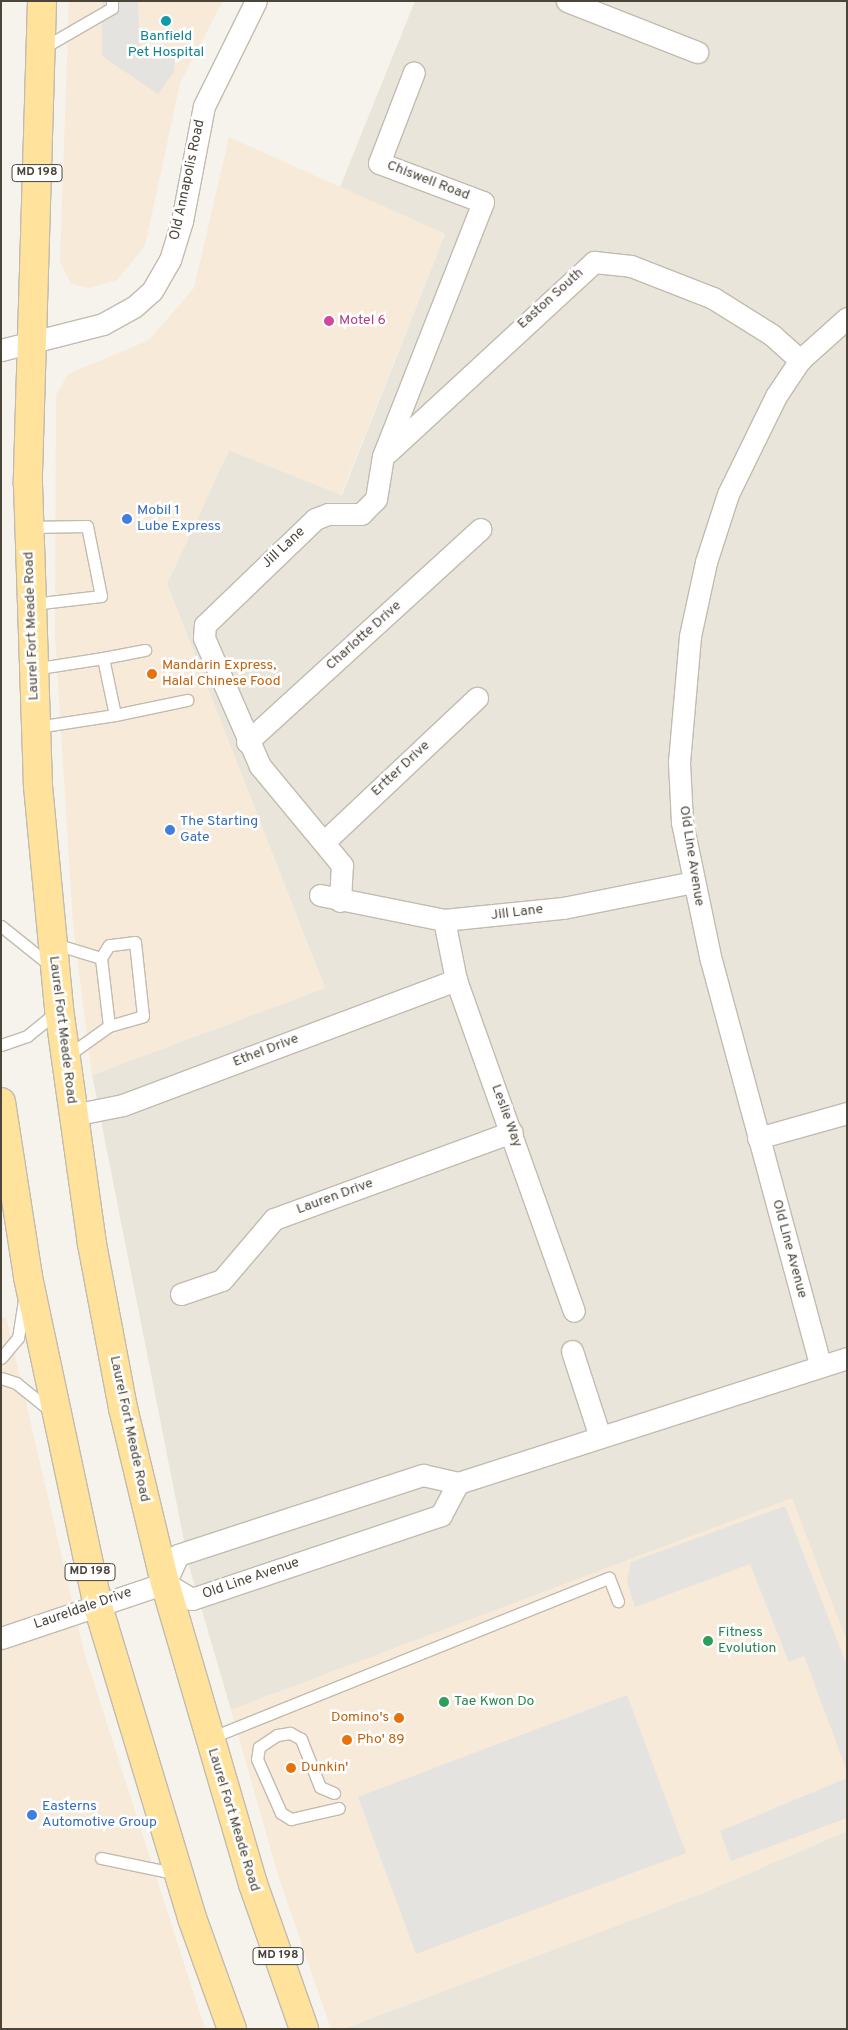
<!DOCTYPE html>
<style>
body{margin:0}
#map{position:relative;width:848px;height:2030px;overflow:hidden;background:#f6f3ec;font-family:Overpass,sans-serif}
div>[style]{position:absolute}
.residential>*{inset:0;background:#eae5da}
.commercial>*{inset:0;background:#f7ead8}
.parking>*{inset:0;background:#e5e3e0}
.roads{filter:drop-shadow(1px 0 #c2bbae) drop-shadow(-1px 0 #c2bbae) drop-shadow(0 1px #c2bbae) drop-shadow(0 -1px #c2bbae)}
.lane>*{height:11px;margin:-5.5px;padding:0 5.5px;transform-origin:5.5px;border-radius:5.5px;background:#fff}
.street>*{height:21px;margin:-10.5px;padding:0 10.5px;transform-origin:10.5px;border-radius:10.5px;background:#fff}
.primary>*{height:28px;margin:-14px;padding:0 14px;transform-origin:14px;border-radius:14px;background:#ffe39c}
.dots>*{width:14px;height:14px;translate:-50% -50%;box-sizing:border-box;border:2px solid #fff;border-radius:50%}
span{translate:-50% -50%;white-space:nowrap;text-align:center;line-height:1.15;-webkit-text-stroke:5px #fff;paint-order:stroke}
.shield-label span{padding:1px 4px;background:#fff;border:1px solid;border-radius:4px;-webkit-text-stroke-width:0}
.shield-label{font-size:12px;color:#4b4439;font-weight:700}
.culture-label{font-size:14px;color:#0d838f}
.street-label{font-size:14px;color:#4b4439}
.hotel-label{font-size:14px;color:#b23c85}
.left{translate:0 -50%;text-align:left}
.shop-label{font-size:14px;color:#366cbe}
.food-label{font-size:14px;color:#c56008}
.right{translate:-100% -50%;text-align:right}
.leisure-label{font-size:14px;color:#27864d}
.frame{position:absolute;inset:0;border:2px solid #4b4439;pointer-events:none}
</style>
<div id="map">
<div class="residential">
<div style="clip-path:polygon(415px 1px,847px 1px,847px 1642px,791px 1499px,231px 1710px,189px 1566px,92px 1075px,325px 988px,167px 584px,229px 450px,342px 495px,445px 234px,340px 187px)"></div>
<div style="clip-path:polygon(847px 1831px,847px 2029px,343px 2029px,703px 1893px)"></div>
</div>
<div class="commercial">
<div style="clip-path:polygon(69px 1px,223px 1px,180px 83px,145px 246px,117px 280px,89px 288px,71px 284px,60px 262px)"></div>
<div style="clip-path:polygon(229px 137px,445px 234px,341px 495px,229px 450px,167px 584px,325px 988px,92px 1075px,73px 924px,55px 637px,56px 395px,68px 374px,149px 340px,194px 288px)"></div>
<div style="clip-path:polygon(6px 1317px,84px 1652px,205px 2029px,1px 2029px,1px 1318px)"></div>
<div style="clip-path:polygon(792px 1498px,847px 1642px,847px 1831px,703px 1893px,343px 2029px,331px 2029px,278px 1875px,231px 1710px)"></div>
</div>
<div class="parking">
<div style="clip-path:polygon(102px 1px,138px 1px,140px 50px,176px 52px,174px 72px,158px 94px,102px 56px)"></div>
<div style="clip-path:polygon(785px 1506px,847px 1666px,847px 1771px,804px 1656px,789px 1662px,750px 1564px,635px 1607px,627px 1582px,631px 1562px)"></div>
<div style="clip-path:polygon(627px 1695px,686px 1853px,416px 1954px,358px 1797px)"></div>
<div style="clip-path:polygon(847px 1778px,847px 1818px,731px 1861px,720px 1831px)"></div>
</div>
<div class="roads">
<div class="lane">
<div style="left:41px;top:49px;width:82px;rotate:-30deg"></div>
<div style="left:112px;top:8px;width:7px;rotate:-90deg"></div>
<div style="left:29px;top:527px;width:58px;rotate:-1deg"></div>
<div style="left:87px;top:526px;width:71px;rotate:78.7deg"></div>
<div style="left:101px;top:596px;width:69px;rotate:173.4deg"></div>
<div style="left:103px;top:658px;width:43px;rotate:-10.8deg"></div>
<div style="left:33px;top:669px;width:71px;rotate:-8.9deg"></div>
<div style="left:103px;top:658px;width:58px;rotate:78.1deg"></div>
<div style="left:115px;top:715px;width:79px;rotate:171.3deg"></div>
<div style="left:115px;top:715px;width:74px;rotate:-11.8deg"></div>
<div style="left:1px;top:926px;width:64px;rotate:38.7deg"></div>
<div style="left:52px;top:943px;width:51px;rotate:17deg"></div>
<div style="left:1px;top:1045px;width:28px;rotate:-19deg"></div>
<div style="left:27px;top:1036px;width:41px;rotate:-39.1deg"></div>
<div style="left:67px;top:1056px;width:52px;rotate:-35.5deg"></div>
<div style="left:109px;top:1026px;width:35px;rotate:-16deg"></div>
<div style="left:143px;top:1016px;width:74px;rotate:-96.2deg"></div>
<div style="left:135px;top:942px;width:26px;rotate:173deg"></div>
<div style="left:109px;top:945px;width:15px;rotate:122deg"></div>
<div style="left:101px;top:958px;width:68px;rotate:83.3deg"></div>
<div style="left:1px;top:1358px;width:26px;rotate:-50deg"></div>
<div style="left:18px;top:1338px;width:37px;rotate:-81deg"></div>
<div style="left:1px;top:1378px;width:16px;rotate:18deg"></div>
<div style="left:16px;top:1383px;width:45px;rotate:38.7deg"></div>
<div style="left:210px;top:1738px;width:430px;rotate:-21.9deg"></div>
<div style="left:609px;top:1578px;width:25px;rotate:69deg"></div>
<div style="left:334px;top:1793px;width:15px;rotate:-157deg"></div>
<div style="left:320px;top:1787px;width:52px;rotate:-111.6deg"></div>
<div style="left:301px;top:1739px;width:13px;rotate:-151deg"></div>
<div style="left:290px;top:1733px;width:13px;rotate:171deg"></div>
<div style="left:277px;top:1735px;width:22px;rotate:146deg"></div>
<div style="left:259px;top:1747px;width:12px;rotate:99deg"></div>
<div style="left:257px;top:1759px;width:59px;rotate:66deg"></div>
<div style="left:281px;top:1813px;width:12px;rotate:31deg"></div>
<div style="left:291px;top:1819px;width:49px;rotate:-12.9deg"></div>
<div style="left:101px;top:1858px;width:79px;rotate:11.7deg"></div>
</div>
<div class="street">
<div style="left:567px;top:1px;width:140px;rotate:21.4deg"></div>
<div style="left:1px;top:350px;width:105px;rotate:-14.3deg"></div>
<div style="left:103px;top:324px;width:35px;rotate:-29deg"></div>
<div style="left:134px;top:307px;width:24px;rotate:-42deg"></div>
<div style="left:152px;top:291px;width:36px;rotate:-60deg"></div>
<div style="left:170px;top:260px;width:41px;rotate:-72.9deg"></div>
<div style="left:182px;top:221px;width:117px;rotate:-79.2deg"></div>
<div style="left:204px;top:106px;width:117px;rotate:-63.7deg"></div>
<div style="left:387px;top:453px;width:282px;rotate:-42.7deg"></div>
<div style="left:594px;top:262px;width:37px;rotate:6deg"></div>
<div style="left:631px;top:266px;width:88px;rotate:21.3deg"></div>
<div style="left:713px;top:298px;width:70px;rotate:32.1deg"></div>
<div style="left:772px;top:335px;width:38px;rotate:42deg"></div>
<div style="left:247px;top:742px;width:316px;rotate:-42.4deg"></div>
<div style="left:325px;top:841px;width:209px;rotate:-43.3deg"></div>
<div style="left:320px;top:895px;width:126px;rotate:11.4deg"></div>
<div style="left:444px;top:920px;width:120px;rotate:-5.8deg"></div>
<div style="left:563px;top:908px;width:133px;rotate:-11.3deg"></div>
<div style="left:340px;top:901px;width:36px;rotate:-87deg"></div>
<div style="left:342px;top:865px;width:129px;rotate:-129.6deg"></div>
<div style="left:260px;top:766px;width:140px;rotate:-113.6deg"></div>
<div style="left:204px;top:638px;width:13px;rotate:-86deg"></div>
<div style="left:205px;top:625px;width:153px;rotate:-43.9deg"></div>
<div style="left:315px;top:519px;width:14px;rotate:-21deg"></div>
<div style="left:328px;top:514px;width:33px"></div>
<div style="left:361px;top:514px;width:21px;rotate:-45deg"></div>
<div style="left:376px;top:499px;width:44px;rotate:-80.8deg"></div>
<div style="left:383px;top:456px;width:273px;rotate:-68.5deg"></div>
<div style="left:483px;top:202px;width:111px;rotate:-159.4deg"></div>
<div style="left:379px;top:163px;width:97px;rotate:-69deg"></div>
<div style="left:444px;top:920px;width:61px;rotate:78.7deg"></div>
<div style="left:456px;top:980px;width:351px;rotate:70.4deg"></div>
<div style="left:73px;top:1115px;width:51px;rotate:-11.3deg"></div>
<div style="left:123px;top:1105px;width:356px;rotate:-20.6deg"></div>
<div style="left:758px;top:1138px;width:92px;rotate:-15.7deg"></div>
<div style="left:181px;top:1294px;width:43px;rotate:-18.9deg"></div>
<div style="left:222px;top:1280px;width:80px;rotate:-49.6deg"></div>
<div style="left:274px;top:1219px;width:253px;rotate:-20.1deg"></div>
<div style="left:572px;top:1351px;width:90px;rotate:72deg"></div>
<div style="left:820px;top:1364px;width:417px;rotate:-105.1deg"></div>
<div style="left:711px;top:961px;width:142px;rotate:-101.8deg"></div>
<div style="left:682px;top:822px;width:60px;rotate:-92.9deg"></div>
<div style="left:679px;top:762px;width:126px;rotate:-85deg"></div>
<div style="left:690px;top:636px;width:76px;rotate:-77.8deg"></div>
<div style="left:706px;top:562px;width:71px;rotate:-72.1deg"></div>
<div style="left:728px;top:494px;width:109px;rotate:-63.9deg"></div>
<div style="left:776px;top:396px;width:43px;rotate:-56.3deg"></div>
<div style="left:800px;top:360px;width:63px;rotate:-41.8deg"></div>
<div style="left:165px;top:1583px;width:31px;rotate:-65deg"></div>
<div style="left:178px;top:1555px;width:258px;rotate:-18.1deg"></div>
<div style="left:423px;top:1475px;width:36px;rotate:13deg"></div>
<div style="left:458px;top:1483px;width:409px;rotate:-17.8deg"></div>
<div style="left:165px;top:1583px;width:31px;rotate:31deg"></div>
<div style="left:192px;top:1599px;width:263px;rotate:-18.6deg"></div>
<div style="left:441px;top:1515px;width:36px;rotate:-62deg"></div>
<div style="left:1px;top:1638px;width:173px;rotate:-18.5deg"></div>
</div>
<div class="primary">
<div style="left:42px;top:1px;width:483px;rotate:91.7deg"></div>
<div style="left:28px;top:484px;width:302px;rotate:88.1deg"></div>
<div style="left:38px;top:786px;width:224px;rotate:84.6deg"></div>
<div style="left:59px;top:1009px;width:237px;rotate:82deg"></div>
<div style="left:92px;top:1244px;width:167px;rotate:79.3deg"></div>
<div style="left:123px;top:1408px;width:180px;rotate:76.5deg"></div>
<div style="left:165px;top:1583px;width:314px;rotate:73.7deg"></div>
<div style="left:253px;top:1884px;width:154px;rotate:70.6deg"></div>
<div style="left:1px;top:1102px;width:177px;rotate:81.2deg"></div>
<div style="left:28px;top:1277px;width:333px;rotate:78deg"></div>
<div style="left:97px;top:1603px;width:329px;rotate:73.2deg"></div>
<div style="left:192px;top:1918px;width:118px;rotate:70.2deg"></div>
</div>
</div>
<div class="dots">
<div style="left:166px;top:21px;background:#0f9aa8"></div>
<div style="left:329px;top:321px;background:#d1479c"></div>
<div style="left:127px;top:519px;background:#3f7fe0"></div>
<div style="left:152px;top:674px;background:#e8710a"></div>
<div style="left:170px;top:830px;background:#3f7fe0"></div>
<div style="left:708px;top:1641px;background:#2e9e5b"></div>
<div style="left:444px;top:1702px;background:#2e9e5b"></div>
<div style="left:399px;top:1718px;background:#e8710a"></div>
<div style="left:347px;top:1740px;background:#e8710a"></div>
<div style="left:291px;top:1768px;background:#e8710a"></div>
<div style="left:32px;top:1815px;background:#3f7fe0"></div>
</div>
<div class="shield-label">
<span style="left:37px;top:173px">MD 198</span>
<span style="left:90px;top:1572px">MD 198</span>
<span style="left:278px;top:1956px">MD 198</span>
</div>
<div class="culture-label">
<span style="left:166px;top:45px">Banfield<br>Pet Hospital</span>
</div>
<div class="street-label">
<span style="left:188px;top:180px;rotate:-78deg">Old Annapolis Road</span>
<span style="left:428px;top:181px;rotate:21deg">Chiswell Road</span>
<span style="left:551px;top:299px;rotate:-42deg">Easton South</span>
<span style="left:284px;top:548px;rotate:-43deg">Jill Lane</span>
<span style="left:32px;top:626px;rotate:-92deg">Laurel Fort Meade Road</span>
<span style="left:364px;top:636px;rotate:-42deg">Charlotte Drive</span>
<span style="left:401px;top:769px;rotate:-43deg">Ertter Drive</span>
<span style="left:691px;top:856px;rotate:81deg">Old Line Avenue</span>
<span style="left:517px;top:913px;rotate:-7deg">Jill Lane</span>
<span style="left:62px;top:1030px;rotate:83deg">Laurel Fort Meade Road</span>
<span style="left:266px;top:1051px;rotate:-21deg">Ethel Drive</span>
<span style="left:506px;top:1116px;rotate:70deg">Leslie Way</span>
<span style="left:335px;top:1197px;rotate:-20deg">Lauren Drive</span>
<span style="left:789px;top:1249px;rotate:75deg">Old Line Avenue</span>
<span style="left:129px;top:1429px;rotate:78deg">Laurel Fort Meade Road</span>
<span style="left:251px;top:1579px;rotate:-19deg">Old Line Avenue</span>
<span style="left:83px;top:1609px;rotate:-19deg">Laureldale Drive</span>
<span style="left:233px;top:1820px;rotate:73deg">Laurel Fort Meade Road</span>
</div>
<div class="hotel-label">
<span class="left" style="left:339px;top:321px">Motel 6</span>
</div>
<div class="shop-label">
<span class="left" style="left:137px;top:519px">Mobil 1<br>Lube Express</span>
<span class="left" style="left:180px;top:830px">The Starting<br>Gate</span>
<span class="left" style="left:42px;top:1815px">Easterns<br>Automotive Group</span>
</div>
<div class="food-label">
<span class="left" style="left:162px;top:674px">Mandarin Express,<br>Halal Chinese Food</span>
<span class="right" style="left:389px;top:1718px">Domino's</span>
<span class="left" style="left:357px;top:1740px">Pho' 89</span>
<span class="left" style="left:301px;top:1768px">Dunkin'</span>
</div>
<div class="leisure-label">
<span class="left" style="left:718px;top:1641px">Fitness<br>Evolution</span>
<span class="left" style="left:454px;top:1702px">Tae Kwon Do</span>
</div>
<div class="frame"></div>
</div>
